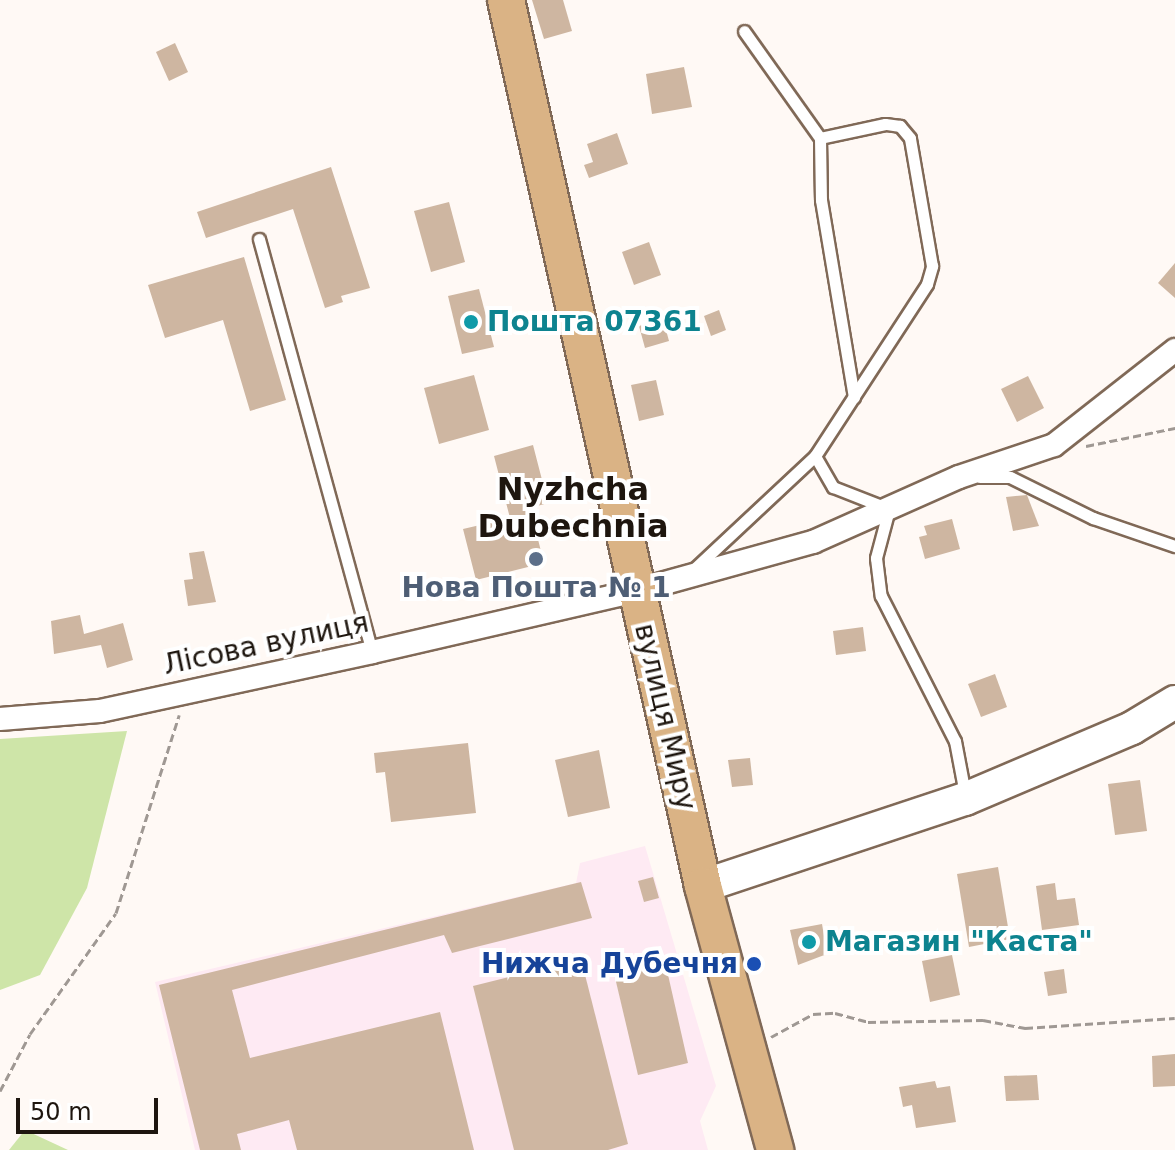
<!DOCTYPE html>
<meta charset="utf-8">
<style>
body{margin:0}
#map{position:relative;width:1175px;height:1150px;overflow:hidden;background:#fff9f5;font-family:"DejaVu Sans",sans-serif}
div>[style]{position:absolute}
.industrial>*{inset:0;background:#feeaf3}
.green>*{inset:0;background:#cee5a8}
.building>*{inset:0;background:#ceb6a1}
.path>*{height:3px;margin-top:-1.5px;transform-origin:0;background:repeating-linear-gradient(90deg,#9f9893 0 8px,transparent 0 12px)}
.roads{filter:drop-shadow(2px 0 #806957) drop-shadow(-2px 0 #806957) drop-shadow(0 2px #806957) drop-shadow(0 -2px #806957)}
.lane>*{height:11px;margin:-5.5px;padding:0 5.5px;transform-origin:5.5px;border-radius:5.5px;background:#fff}
.street>*{height:22px;margin:-11px;padding:0 11px;transform-origin:11px;border-radius:11px;background:#fff}
.secondary>*{height:32px;margin:-16px;padding:0 16px;transform-origin:16px;border-radius:16px;background:#fff}
.primary>*{height:36px;margin:-18px;padding:0 18px;transform-origin:18px;border-radius:18px;background:#dab385}
.dots>*{width:22px;height:22px;translate:-50% -50%;box-sizing:border-box;border:4px solid #fff;border-radius:50%}
span{translate:-50% -50%;white-space:nowrap;text-align:center;line-height:1.15;-webkit-text-stroke:8px #fff;paint-order:stroke}
.culture-label{font-size:28px;color:#0d838f;font-weight:700}
.left{translate:0 -50%;text-align:left}
.service-label{font-size:28px;color:#4e5e75;font-weight:700}
.street-label{font-size:28px;color:#1e160f}
.transit-label{font-size:28px;color:#164399;font-weight:700}
.right{translate:-100% -50%;text-align:right}
.quarter-label{font-size:32px;color:#1e160f;font-weight:700}
.scale{position:absolute;left:16px;top:1098px;width:142px;height:36px;box-sizing:border-box;border:4px solid #1e160f;border-top:0;padding-left:10px;font-size:24px;line-height:28px;white-space:nowrap;color:#1e160f;-webkit-text-stroke:6px #fff;paint-order:stroke}
</style>
<div id="map">
<div class="industrial">
<div style="clip-path:polygon(645px 846px,716px 1086px,700px 1121px,708px 1150px,195px 1150px,155px 982px,576px 883px,580px 863px)"></div>
</div>
<div class="green">
<div style="clip-path:polygon(127px 731px,87px 888px,40px 975px,0 990px,0 739px)"></div>
<div style="clip-path:polygon(25px 1130px,68px 1150px,9px 1150px)"></div>
</div>
<div class="building">
<div style="clip-path:polygon(532px 0,563px 0,572px 31px,544px 39px)"></div>
<div style="clip-path:polygon(175px 43px,188px 72px,169px 81px,156px 52px)"></div>
<div style="clip-path:polygon(684px 67px,692px 107px,652px 114px,646px 74px)"></div>
<div style="clip-path:polygon(617px 133px,628px 164px,589px 178px,584px 165px,593px 162px,587px 144px)"></div>
<div style="clip-path:polygon(331px 167px,370px 288px,341px 296px,343px 302px,325px 308px,293px 209px,206px 238px,197px 212px)"></div>
<div style="clip-path:polygon(449px 202px,465px 262px,431px 272px,414px 211px)"></div>
<div style="clip-path:polygon(649px 242px,661px 275px,634px 285px,622px 252px)"></div>
<div style="clip-path:polygon(244px 257px,286px 400px,250px 411px,223px 320px,165px 338px,148px 285px)"></div>
<div style="clip-path:polygon(1175px 263px,1175px 298px,1158px 283px)"></div>
<div style="clip-path:polygon(479px 289px,494px 347px,462px 354px,448px 296px)"></div>
<div style="clip-path:polygon(719px 310px,726px 330px,711px 336px,704px 316px)"></div>
<div style="clip-path:polygon(663px 319px,669px 341px,645px 348px,639px 326px)"></div>
<div style="clip-path:polygon(474px 375px,489px 430px,439px 444px,424px 388px)"></div>
<div style="clip-path:polygon(1028px 376px,1044px 408px,1017px 422px,1001px 389px)"></div>
<div style="clip-path:polygon(656px 380px,664px 415px,639px 421px,631px 385px)"></div>
<div style="clip-path:polygon(533px 445px,548px 503px,530px 508px,544px 563px,476px 580px,463px 529px,510px 518px,494px 456px)"></div>
<div style="clip-path:polygon(1027px 495px,1039px 526px,1013px 531px,1006px 497px)"></div>
<div style="clip-path:polygon(952px 519px,960px 549px,925px 559px,919px 537px,927px 535px,924px 526px)"></div>
<div style="clip-path:polygon(204px 551px,216px 602px,188px 606px,184px 580px,193px 579px,189px 553px)"></div>
<div style="clip-path:polygon(80px 615px,84px 634px,123px 623px,133px 660px,107px 668px,101px 645px,54px 654px,51px 621px)"></div>
<div style="clip-path:polygon(863px 627px,866px 651px,836px 655px,833px 631px)"></div>
<div style="clip-path:polygon(995px 674px,1007px 707px,981px 717px,968px 684px)"></div>
<div style="clip-path:polygon(468px 743px,476px 813px,391px 822px,385px 772px,376px 773px,374px 753px)"></div>
<div style="clip-path:polygon(599px 750px,610px 808px,568px 817px,555px 760px)"></div>
<div style="clip-path:polygon(750px 758px,753px 785px,732px 787px,728px 760px)"></div>
<div style="clip-path:polygon(1140px 780px,1147px 831px,1115px 835px,1108px 784px)"></div>
<div style="clip-path:polygon(998px 867px,1010px 939px,969px 947px,957px 874px)"></div>
<div style="clip-path:polygon(653px 877px,659px 898px,644px 902px,638px 881px)"></div>
<div style="clip-path:polygon(581px 882px,592px 918px,452px 953px,444px 935px,232px 990px,250px 1058px,440px 1012px,474px 1150px,297px 1150px,289px 1120px,237px 1134px,241px 1150px,200px 1150px,159px 985px)"></div>
<div style="clip-path:polygon(1055px 883px,1057px 900px,1075px 898px,1079px 925px,1042px 930px,1036px 886px)"></div>
<div style="clip-path:polygon(822px 924px,827px 954px,798px 965px,790px 930px)"></div>
<div style="clip-path:polygon(952px 955px,960px 995px,930px 1002px,922px 961px)"></div>
<div style="clip-path:polygon(664px 957px,688px 1063px,638px 1075px,613px 969px)"></div>
<div style="clip-path:polygon(581px 959px,628px 1144px,608px 1150px,514px 1150px,473px 986px)"></div>
<div style="clip-path:polygon(1064px 969px,1067px 993px,1048px 996px,1044px 972px)"></div>
<div style="clip-path:polygon(1175px 1054px,1175px 1086px,1153px 1087px,1152px 1056px)"></div>
<div style="clip-path:polygon(1037px 1075px,1039px 1100px,1006px 1101px,1004px 1076px)"></div>
<div style="clip-path:polygon(935px 1081px,937px 1088px,950px 1086px,956px 1122px,916px 1128px,912px 1105px,903px 1107px,899px 1087px)"></div>
</div>
<div class="path">
<div style="left:1086px;top:446px;width:91px;rotate:-11.4deg"></div>
<div style="left:771px;top:1037px;width:48px;rotate:-28.7deg"></div>
<div style="left:813px;top:1014px;width:22px;rotate:-3deg"></div>
<div style="left:835px;top:1013px;width:34px;rotate:15deg"></div>
<div style="left:868px;top:1022px;width:115px;rotate:-1deg"></div>
<div style="left:983px;top:1020px;width:43px;rotate:10.8deg"></div>
<div style="left:1025px;top:1028px;width:150px;rotate:-3.8deg"></div>
<div style="left:0;top:1091px;width:64px;rotate:-62.2deg"></div>
<div style="left:30px;top:1034px;width:148px;rotate:-54.6deg"></div>
<div style="left:116px;top:913px;width:208px;rotate:-72.3deg"></div>
</div>
<div class="roads">
<div class="lane">
<div style="left:820px;top:138px;width:62px;rotate:89.1deg"></div>
<div style="left:821px;top:200px;width:200px;rotate:80.5deg"></div>
<div style="left:259px;top:239px;width:428px;rotate:74.7deg"></div>
<div style="left:815px;top:456px;width:36px;rotate:60deg"></div>
<div style="left:833px;top:487px;width:60px;rotate:21.4deg"></div>
<div style="left:889px;top:509px;width:51px;rotate:104.9deg"></div>
<div style="left:876px;top:558px;width:38px;rotate:83deg"></div>
<div style="left:881px;top:596px;width:163px;rotate:63deg"></div>
<div style="left:955px;top:741px;width:54px;rotate:79.3deg"></div>
<div style="left:980px;top:477px;width:30px"></div>
<div style="left:1010px;top:477px;width:93px;rotate:26.3deg"></div>
<div style="left:1093px;top:518px;width:87px;rotate:18.9deg"></div>
<div style="left:693px;top:570px;width:167px;rotate:-43.1deg"></div>
<div style="left:815px;top:456px;width:205px;rotate:-56.9deg"></div>
<div style="left:927px;top:284px;width:19px;rotate:-74deg"></div>
<div style="left:932px;top:266px;width:130px;rotate:-99.8deg"></div>
<div style="left:910px;top:138px;width:16px;rotate:-130deg"></div>
<div style="left:900px;top:126px;width:15px;rotate:-172deg"></div>
<div style="left:885px;top:124px;width:66px;rotate:167.8deg"></div>
<div style="left:820px;top:138px;width:131px;rotate:-125.4deg"></div>
</div>
<div class="street">
<div style="left:0;top:719px;width:100px;rotate:-4.6deg"></div>
<div style="left:100px;top:711px;width:278px;rotate:-12.2deg"></div>
<div style="left:372px;top:652px;width:271px;rotate:-13deg"></div>
<div style="left:636px;top:591px;width:184px;rotate:-15.5deg"></div>
<div style="left:813px;top:542px;width:160px;rotate:-24deg"></div>
<div style="left:959px;top:477px;width:100px;rotate:-18.6deg"></div>
<div style="left:1054px;top:445px;width:154px;rotate:-38.1deg"></div>
</div>
<div class="secondary">
<div style="left:703px;top:886px;width:276px;rotate:-18.4deg"></div>
<div style="left:965px;top:799px;width:181px;rotate:-23deg"></div>
<div style="left:1132px;top:728px;width:50px;rotate:-31.2deg"></div>
</div>
<div class="primary">
<div style="left:506px;top:0;width:908px;rotate:77.46deg"></div>
<div style="left:703px;top:886px;width:274px;rotate:74.7deg"></div>
</div>
</div>
<div class="dots">
<div style="left:471px;top:322px;background:#0f9aa8"></div>
<div style="left:536px;top:559px;background:#5c6f8a"></div>
<div style="left:809px;top:942px;background:#0f9aa8"></div>
<div style="left:754px;top:964px;background:#1a4fb4"></div>
</div>
<div class="culture-label">
<span class="left" style="left:487px;top:322px">Пошта 07361</span>
<span class="left" style="left:825px;top:942px">Магазин "Каста"</span>
</div>
<div class="service-label">
<span style="left:536px;top:588px">Нова Пошта № 1</span>
</div>
<div class="street-label">
<span style="left:266px;top:644px;rotate:-12deg">Лісова вулиця</span>
<span style="left:665px;top:717px;rotate:77deg">вулиця Миру</span>
</div>
<div class="transit-label">
<span class="right" style="left:738px;top:964px">Нижча Дубечня</span>
</div>
<div class="quarter-label">
<span style="left:573px;top:508px">Nyzhcha<br>Dubechnia</span>
</div>
<div class="scale">50 m</div>
</div>
